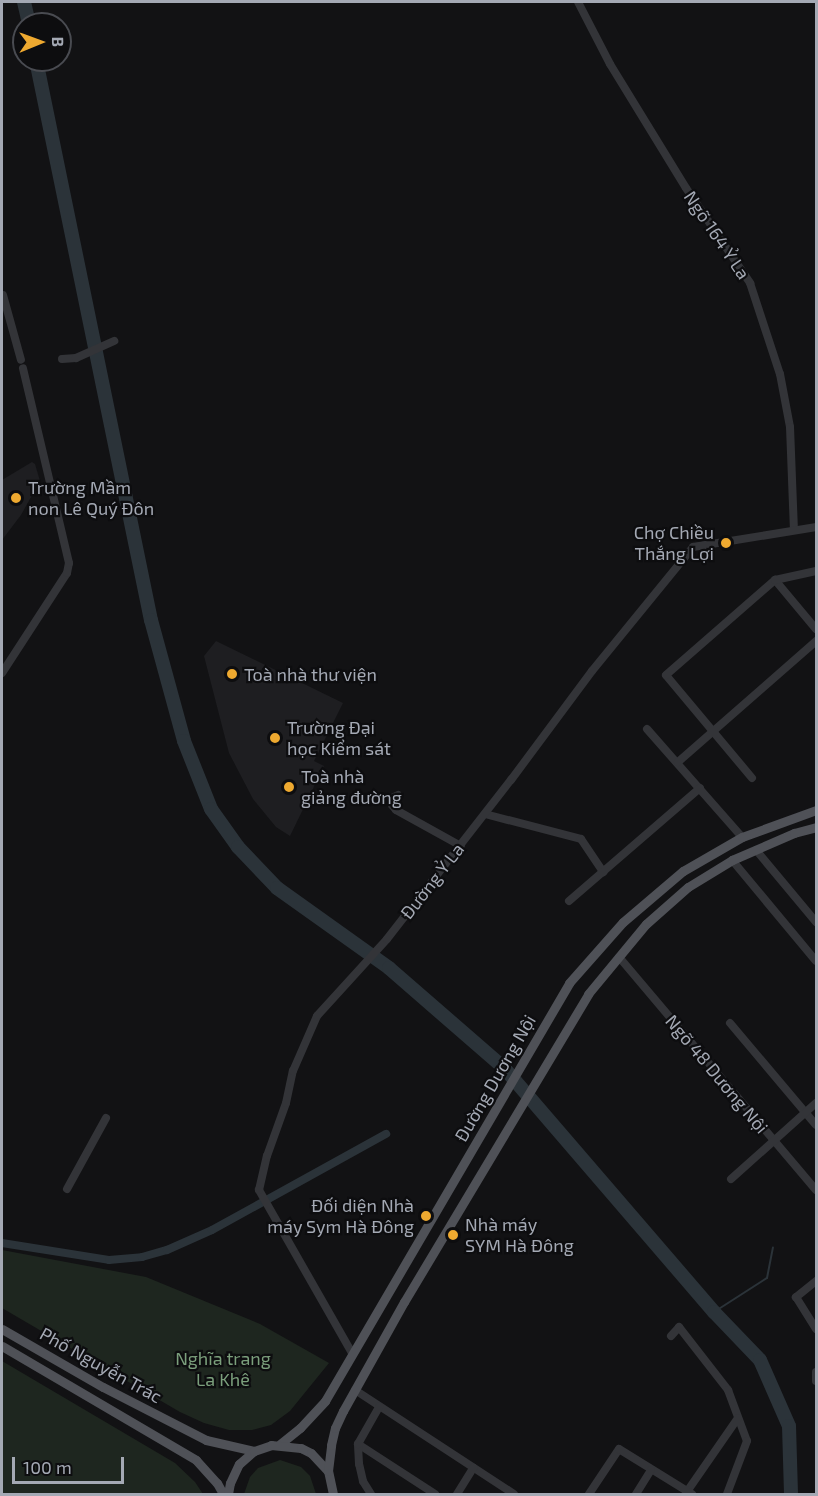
<!DOCTYPE html>
<meta charset="utf-8">
<style>
body{margin:0}
#map{position:relative;width:818px;height:1496px;overflow:hidden;background:#121214;font-family:"Exo 2",sans-serif}
div>[style]{position:absolute}
.built>*{inset:0;background:#1e1e21}
.green>*{inset:0;background:#1e261f}
.stream>*{height:2px;margin:-1px;padding:0 1px;transform-origin:1px;border-radius:1px;background:#2b3339}
.canal>*{height:8px;margin:-4px;padding:0 4px;transform-origin:4px;border-radius:4px;background:#2b3339}
.river>*{height:14px;margin:-7px;padding:0 7px;transform-origin:7px;border-radius:7px;background:#2b3339}
.minor>*{height:8px;margin:-4px;padding:0 4px;transform-origin:4px;border-radius:4px;background:#333438}
.major>*{height:9px;margin:-4.5px;padding:0 4.5px;transform-origin:4.5px;border-radius:4.5px;background:#4f5157}
.dots>*{width:16px;height:16px;translate:-50% -50%;box-sizing:border-box;border:3px solid #0d0d0f;border-radius:50%}
span{translate:-50% -50%;white-space:nowrap;text-align:center;line-height:1.15;-webkit-text-stroke:4.5px #0d0d0f;paint-order:stroke}
.street-label{font-size:18px;color:#a4a9b4}
.poi-label{font-size:18px;color:#a4a9b4}
.left{translate:0 -50%;text-align:left}
.right{translate:-100% -50%;text-align:right}
.park-label{font-size:18px;color:#7b9f7c}
.frame{position:absolute;inset:0;border:3px solid #a4a9b4;pointer-events:none}
.north{position:absolute;left:12px;top:12px;width:60px;height:60px;box-sizing:border-box;background:#0d0d0f;border:2px solid #494b51;border-radius:50%;rotate:89deg;font-size:16px;font-weight:700;line-height:24px;text-align:center;color:#a4a9b4}
.north::after{content:'';display:block;margin:auto;width:21px;height:27px;background:#eea930;clip-path:polygon(50% 0,100% 100%,50% 72%,0 100%)}
.scale{position:absolute;left:12px;top:1457px;width:112px;height:27px;box-sizing:border-box;border:3px solid #a4a9b4;border-top:0;padding-left:8px;font-size:18px;line-height:21px;white-space:nowrap;color:#a4a9b4;-webkit-text-stroke:4px #0d0d0f;paint-order:stroke}
</style>
<div id="map">
<div class="built">
<div style="clip-path:polygon(32px 462px,35px 464px,40px 481px,21px 515px,2px 540px,2px 480px)"></div>
<div style="clip-path:polygon(216px 641px,343px 703px,314px 761px,324px 766px,290px 836px,276px 827px,253px 799px,229px 753px,204px 656px)"></div>
</div>
<div class="green">
<div style="clip-path:polygon(2px 1250px,146px 1277px,260px 1324px,329px 1363px,290px 1411px,271px 1425px,252px 1430px,229px 1430px,204px 1423px,180px 1412px,2px 1308px)"></div>
<div style="clip-path:polygon(2px 1361px,175px 1463px,195px 1482px,203px 1494px,2px 1494px)"></div>
<div style="clip-path:polygon(280px 1460px,301px 1467px,310px 1476px,316px 1494px,244px 1494px,250px 1477px,258px 1468px)"></div>
</div>
<div class="stream">
<div style="left:714px;top:1312px;width:63px;rotate:-32.7deg"></div>
<div style="left:767px;top:1278px;width:31px;rotate:-79deg"></div>
</div>
<div class="canal">
<div style="left:2px;top:1243px;width:108px;rotate:9deg"></div>
<div style="left:109px;top:1260px;width:33px;rotate:-5deg"></div>
<div style="left:142px;top:1257px;width:26px;rotate:-16deg"></div>
<div style="left:167px;top:1250px;width:49px;rotate:-24deg"></div>
<div style="left:212px;top:1230px;width:199px;rotate:-28.9deg"></div>
</div>
<div class="river">
<div style="left:24px;top:2px;width:23px;rotate:77deg"></div>
<div style="left:36px;top:60px;width:572px;rotate:78.4deg"></div>
<div style="left:151px;top:620px;width:125px;rotate:74.7deg"></div>
<div style="left:184px;top:741px;width:73px;rotate:68.3deg"></div>
<div style="left:211px;top:809px;width:47px;rotate:54.6deg"></div>
<div style="left:238px;top:847px;width:57px;rotate:46.4deg"></div>
<div style="left:277px;top:888px;width:138px;rotate:35.5deg"></div>
<div style="left:389px;top:968px;width:154px;rotate:41deg"></div>
<div style="left:505px;top:1069px;width:321px;rotate:49.3deg"></div>
<div style="left:714px;top:1312px;width:66px;rotate:46.2deg"></div>
<div style="left:760px;top:1360px;width:72px;rotate:66.3deg"></div>
<div style="left:789px;top:1426px;width:68px;rotate:88.3deg"></div>
</div>
<div class="minor">
<div style="left:578px;top:2px;width:70px;rotate:62.7deg"></div>
<div style="left:610px;top:64px;width:145px;rotate:58.5deg"></div>
<div style="left:686px;top:188px;width:115px;rotate:56deg"></div>
<div style="left:750px;top:283px;width:96px;rotate:71.8deg"></div>
<div style="left:780px;top:374px;width:54px;rotate:79.3deg"></div>
<div style="left:790px;top:427px;width:102px;rotate:87.8deg"></div>
<div style="left:3px;top:295px;width:67px;rotate:74.5deg"></div>
<div style="left:62px;top:359px;width:14px;rotate:-4deg"></div>
<div style="left:76px;top:358px;width:42px;rotate:-24.1deg"></div>
<div style="left:775px;top:580px;width:64px;rotate:50.1deg"></div>
<div style="left:2px;top:673px;width:119px;rotate:-57deg"></div>
<div style="left:67px;top:573px;width:10px;rotate:-79deg"></div>
<div style="left:69px;top:563px;width:200px;rotate:-103.3deg"></div>
<div style="left:647px;top:729px;width:144px;rotate:48.7deg"></div>
<div style="left:678px;top:762px;width:184px;rotate:-41.2deg"></div>
<div style="left:752px;top:778px;width:134px;rotate:-129.9deg"></div>
<div style="left:666px;top:675px;width:145px;rotate:-41.1deg"></div>
<div style="left:775px;top:580px;width:42px;rotate:-12.4deg"></div>
<div style="left:398px;top:795px;width:7px;rotate:153deg"></div>
<div style="left:392px;top:798px;width:7px;rotate:90deg"></div>
<div style="left:392px;top:805px;width:6px;rotate:51deg"></div>
<div style="left:396px;top:810px;width:74px;rotate:29deg"></div>
<div style="left:485px;top:814px;width:99px;rotate:14.6deg"></div>
<div style="left:581px;top:839px;width:40px;rotate:56deg"></div>
<div style="left:756px;top:850px;width:94px;rotate:50.2deg"></div>
<div style="left:732px;top:860px;width:131px;rotate:50.3deg"></div>
<div style="left:569px;top:901px;width:173px;rotate:-40.8deg"></div>
<div style="left:619px;top:957px;width:305px;rotate:49.8deg"></div>
<div style="left:730px;top:1023px;width:133px;rotate:49.9deg"></div>
<div style="left:731px;top:1179px;width:114px;rotate:-41.8deg"></div>
<div style="left:67px;top:1189px;width:81px;rotate:-61.2deg"></div>
<div style="left:816px;top:1281px;width:26px;rotate:141deg"></div>
<div style="left:796px;top:1297px;width:38px;rotate:58deg"></div>
<div style="left:671px;top:1336px;width:12px;rotate:-48deg"></div>
<div style="left:679px;top:1327px;width:80px;rotate:52.1deg"></div>
<div style="left:728px;top:1390px;width:54px;rotate:69.6deg"></div>
<div style="left:747px;top:1441px;width:57px;rotate:110.7deg"></div>
<div style="left:352px;top:1353px;width:188px;rotate:-119.7deg"></div>
<div style="left:259px;top:1190px;width:35px;rotate:-77deg"></div>
<div style="left:267px;top:1156px;width:56px;rotate:-70.3deg"></div>
<div style="left:286px;top:1103px;width:33px;rotate:-78deg"></div>
<div style="left:293px;top:1071px;width:60px;rotate:-66.4deg"></div>
<div style="left:317px;top:1016px;width:104px;rotate:-47.7deg"></div>
<div style="left:387px;top:939px;width:202px;rotate:-52.1deg"></div>
<div style="left:511px;top:780px;width:136px;rotate:-53.4deg"></div>
<div style="left:592px;top:671px;width:160px;rotate:-50.8deg"></div>
<div style="left:693px;top:547px;width:125px;rotate:-9.2deg"></div>
<div style="left:816px;top:1372px;width:9px;rotate:90deg"></div>
<div style="left:355px;top:1390px;width:190px;rotate:33.2deg"></div>
<div style="left:358px;top:1444px;width:92px;rotate:33deg"></div>
<div style="left:686px;top:1493px;width:91px;rotate:-55.3deg"></div>
<div style="left:371px;top:1494px;width:15px;rotate:-122deg"></div>
<div style="left:363px;top:1481px;width:17px;rotate:-103deg"></div>
<div style="left:359px;top:1464px;width:20px;rotate:-93deg"></div>
<div style="left:358px;top:1444px;width:43px;rotate:-60.4deg"></div>
<div style="left:457px;top:1494px;width:31px;rotate:-58deg"></div>
<div style="left:589px;top:1494px;width:54px;rotate:-56.3deg"></div>
<div style="left:619px;top:1449px;width:86px;rotate:31.7deg"></div>
<div style="left:636px;top:1494px;width:28px;rotate:-58deg"></div>
</div>
<div class="major">
<div style="left:2px;top:1329px;width:116px;rotate:29.9deg"></div>
<div style="left:103px;top:1387px;width:116px;rotate:27.2deg"></div>
<div style="left:206px;top:1440px;width:49px;rotate:12.9deg"></div>
<div style="left:2px;top:1346px;width:225px;rotate:30.4deg"></div>
<div style="left:196px;top:1460px;width:31px;rotate:48deg"></div>
<div style="left:217px;top:1483px;width:13px;rotate:61deg"></div>
<div style="left:280px;top:1444px;width:26px;rotate:-39deg"></div>
<div style="left:300px;top:1428px;width:37px;rotate:-47deg"></div>
<div style="left:325px;top:1401px;width:484px;rotate:-59.7deg"></div>
<div style="left:569px;top:983px;width:81px;rotate:-48.5deg"></div>
<div style="left:623px;top:922px;width:79px;rotate:-40.4deg"></div>
<div style="left:683px;top:871px;width:68px;rotate:-30deg"></div>
<div style="left:742px;top:837px;width:79px;rotate:-20deg"></div>
<div style="left:228px;top:1494px;width:11px;rotate:-80deg"></div>
<div style="left:230px;top:1483px;width:21px;rotate:-65deg"></div>
<div style="left:239px;top:1464px;width:20px;rotate:-41deg"></div>
<div style="left:254px;top:1451px;width:18px;rotate:-19deg"></div>
<div style="left:271px;top:1445px;width:30px;rotate:6deg"></div>
<div style="left:301px;top:1448px;width:11px;rotate:27deg"></div>
<div style="left:311px;top:1453px;width:25px;rotate:47deg"></div>
<div style="left:333px;top:1494px;width:24px;rotate:-102deg"></div>
<div style="left:328px;top:1471px;width:26px;rotate:-83deg"></div>
<div style="left:331px;top:1445px;width:17px;rotate:-77deg"></div>
<div style="left:335px;top:1428px;width:19px;rotate:-65deg"></div>
<div style="left:343px;top:1411px;width:125px;rotate:-60.8deg"></div>
<div style="left:404px;top:1302px;width:359px;rotate:-59.1deg"></div>
<div style="left:588px;top:994px;width:91px;rotate:-50.4deg"></div>
<div style="left:646px;top:924px;width:56px;rotate:-41.4deg"></div>
<div style="left:688px;top:887px;width:52px;rotate:-31.5deg"></div>
<div style="left:732px;top:860px;width:68px;rotate:-23.5deg"></div>
<div style="left:794px;top:833px;width:23px;rotate:-15deg"></div>
</div>
<div class="dots">
<div style="left:16px;top:498px;background:#eea930"></div>
<div style="left:726px;top:543px;background:#eea930"></div>
<div style="left:232px;top:674px;background:#eea930"></div>
<div style="left:275px;top:738px;background:#eea930"></div>
<div style="left:289px;top:787px;background:#eea930"></div>
<div style="left:426px;top:1216px;background:#eea930"></div>
<div style="left:453px;top:1235px;background:#eea930"></div>
</div>
<div class="street-label">
<span style="left:717px;top:235px;rotate:56deg">Ngõ 164 Ỷ La</span>
<span style="left:432px;top:881px;rotate:-52deg">Đường Ỷ La</span>
<span style="left:717px;top:1074px;rotate:50deg">Ngõ 48 Dương Nội</span>
<span style="left:495px;top:1078px;rotate:-60deg">Đường Dương Nội</span>
<span style="left:101px;top:1365px;rotate:29deg">Phố Nguyễn Trác</span>
</div>
<div class="poi-label">
<span class="left" style="left:28px;top:498px">Trường Mầm<br>non Lê Quý Đôn</span>
<span class="right" style="left:714px;top:543px">Chợ Chiều<br>Thắng Lợi</span>
<span class="left" style="left:244px;top:674px">Toà nhà thư viện</span>
<span class="left" style="left:287px;top:738px">Trường Đại<br>học Kiểm sát</span>
<span class="left" style="left:301px;top:787px">Toà nhà<br>giảng đường</span>
<span class="right" style="left:414px;top:1216px">Đối diện Nhà<br>máy Sym Hà Đông</span>
<span class="left" style="left:465px;top:1235px">Nhà máy<br>SYM Hà Đông</span>
</div>
<div class="park-label">
<span style="left:223px;top:1369px">Nghĩa trang<br>La Khê</span>
</div>
<div class="frame"></div>
<div class="north">B</div>
<div class="scale">100 m</div>
</div>
